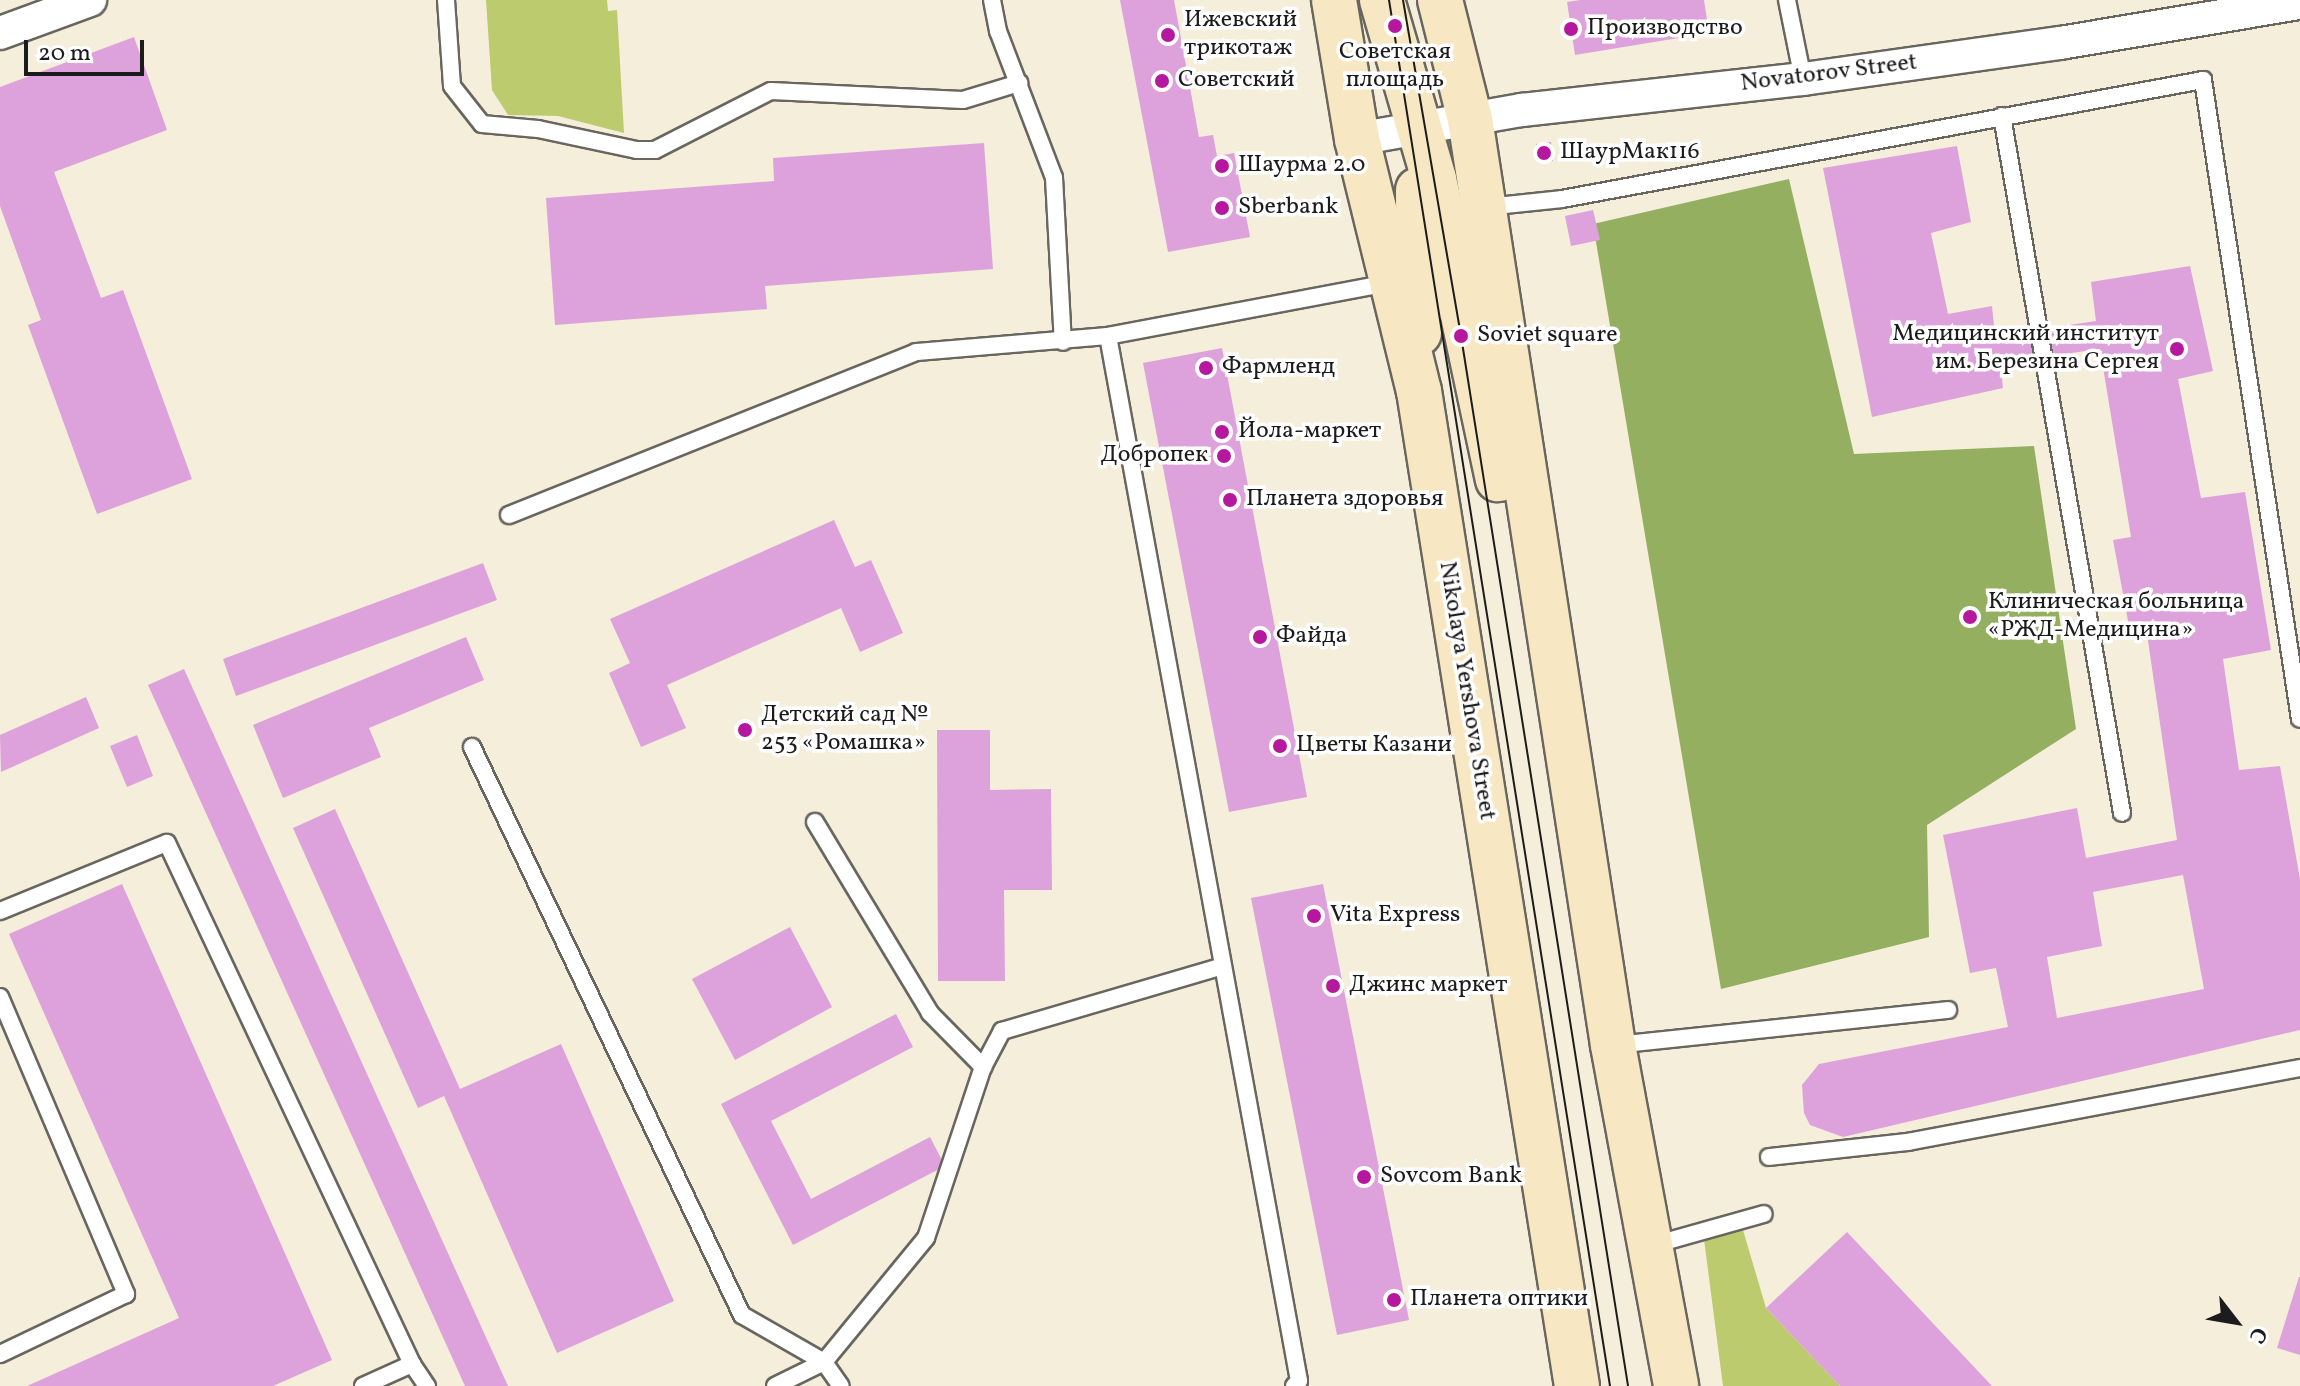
<!DOCTYPE html>
<meta charset="utf-8">
<style>
body{margin:0}
#map{position:relative;width:2300px;height:1386px;overflow:hidden;background:#f4eedb;font-family:Vollkorn,serif}
div>[style]{position:absolute}
.green>*{inset:0;background:#bccb6d}
.forest>*{inset:0;background:#95af60}
.building>*{inset:0;background:#dda2db}
.roads{filter:drop-shadow(2px 0 #68665f) drop-shadow(-2px 0 #68665f) drop-shadow(0 2px #68665f) drop-shadow(0 -2px #68665f)}
.lane>*{height:16px;margin:-8px;padding:0 8px;transform-origin:8px;border-radius:8px;background:#fff}
.street>*{height:32px;margin:-16px;padding:0 16px;transform-origin:16px;border-radius:16px;background:#fff}
.secondary>*{height:44px;margin:-22px;padding:0 22px;transform-origin:22px;border-radius:22px;background:#f7e8c3}
.tram>*{height:2px;margin:-1px;padding:0 1px;transform-origin:1px;border-radius:1px;background:#1c1c1c}
.dots>*{width:22px;height:22px;translate:-50% -50%;box-sizing:border-box;border:4px solid #fff;border-radius:50%}
span{translate:-50% -50%;white-space:nowrap;text-align:center;line-height:1.15;-webkit-text-stroke:7px #fff;paint-order:stroke}
.poi-label{font-size:24px;color:#1c1c1c}
.left{translate:0 -50%;text-align:left}
.right{translate:-100% -50%;text-align:right}
.street-label{font-size:24px;color:#1c1c1c}
.north{position:absolute;left:2196px;top:1282px;width:80px;height:80px;-webkit-text-stroke:6px #fff;paint-order:stroke;rotate:121deg;font-size:22px;font-weight:700;line-height:32px;text-align:center;color:#1c1c1c}
.north::after{content:'';display:block;margin:auto;width:28px;height:36px;background:#1c1c1c;clip-path:polygon(50% 0,100% 100%,50% 72%,0 100%)}
.scale{position:absolute;left:24px;top:40px;width:120px;height:36px;box-sizing:border-box;border:4px solid #1c1c1c;border-top:0;padding-left:10px;font-size:24px;line-height:28px;white-space:nowrap;color:#1c1c1c;-webkit-text-stroke:6px #fff;paint-order:stroke}
</style>
<div id="map">
<div class="green">
<div style="clip-path:polygon(486px 0,607px 0,608px 11px,617px 10px,624px 133px,558px 116px,508px 115px,492px 90px)"></div>
<div style="clip-path:polygon(1743px 1230px,1766px 1308px,1840px 1386px,1723px 1386px,1704px 1239px)"></div>
</div>
<div class="forest">
<div style="clip-path:polygon(1789px 179px,1854px 454px,2034px 446px,2076px 729px,1927px 825px,1929px 937px,1721px 989px,1593px 224px)"></div>
</div>
<div class="building">
<div style="clip-path:polygon(1120px 0,1174px 0,1199px 137px,1213px 135px,1217px 156px,1234px 153px,1250px 237px,1168px 252px)"></div>
<div style="clip-path:polygon(1580px 0,1704px 0,1709px 33px,1575px 55px,1567px 2px)"></div>
<div style="clip-path:polygon(134px 37px,167px 130px,54px 172px,101px 298px,123px 290px,192px 479px,97px 514px,28px 325px,41px 320px,0 206px,0 87px)"></div>
<div style="clip-path:polygon(1551px 142px,1553px 161px,1538px 162px,1536px 144px)"></div>
<div style="clip-path:polygon(984px 143px,993px 269px,765px 286px,767px 309px,555px 325px,546px 198px,774px 181px,773px 158px)"></div>
<div style="clip-path:polygon(evenodd,1957px 146px,1971px 222px,1931px 233px,1948px 314px,1992px 306px,1995px 336px,2096px 321px,2091px 282px,2190px 266px,2213px 371px,2178px 379px,2201px 498px,2245px 492px,2271px 650px,2223px 659px,2239px 770px,2280px 766px,2300px 879px,2300px 1030px,1843px 1137px,1810px 1125px,1804px 1113px,1802px 1085px,1819px 1064px,2008px 1027px,1996px 968px,1970px 973px,1943px 835px,2077px 808px,2086px 858px,2177px 840px,2147px 634px,2131px 637px,2113px 540px,2131px 537px,2100px 349px,2000px 363px,2003px 388px,1872px 417px,1823px 168px,1957px 146px,2183px 875px,2204px 989px,2057px 1018px,2047px 957px,2102px 946px,2093px 892px,2183px 875px)"></div>
<div style="clip-path:polygon(1593px 210px,1600px 240px,1571px 246px,1565px 216px)"></div>
<div style="clip-path:polygon(1222px 348px,1307px 797px,1229px 812px,1143px 363px)"></div>
<div style="clip-path:polygon(834px 520px,855px 567px,871px 560px,903px 633px,860px 652px,841px 608px,667px 685px,686px 728px,641px 747px,609px 673px,630px 663px,610px 619px)"></div>
<div style="clip-path:polygon(483px 563px,497px 600px,236px 696px,223px 659px)"></div>
<div style="clip-path:polygon(466px 637px,484px 680px,369px 728px,381px 757px,283px 798px,253px 725px)"></div>
<div style="clip-path:polygon(184px 669px,508px 1386px,465px 1386px,148px 685px)"></div>
<div style="clip-path:polygon(86px 697px,99px 728px,1px 772px,0 735px)"></div>
<div style="clip-path:polygon(937px 730px,990px 730px,990px 790px,1051px 789px,1052px 890px,1004px 890px,1005px 981px,938px 981px)"></div>
<div style="clip-path:polygon(137px 735px,153px 776px,127px 787px,110px 746px)"></div>
<div style="clip-path:polygon(335px 809px,460px 1089px,561px 1044px,674px 1301px,557px 1353px,444px 1096px,418px 1108px,293px 828px)"></div>
<div style="clip-path:polygon(122px 884px,332px 1360px,273px 1386px,27px 1386px,179px 1318px,9px 934px)"></div>
<div style="clip-path:polygon(1323px 884px,1409px 1320px,1337px 1335px,1251px 898px)"></div>
<div style="clip-path:polygon(790px 927px,832px 1007px,735px 1060px,692px 979px)"></div>
<div style="clip-path:polygon(896px 1014px,913px 1047px,771px 1121px,811px 1199px,930px 1137px,945px 1166px,793px 1245px,721px 1104px)"></div>
<div style="clip-path:polygon(1847px 1232px,1992px 1386px,1840px 1386px,1766px 1308px)"></div>
<div style="clip-path:polygon(2299px 1277px,2300px 1277px,2300px 1355px,2277px 1348px)"></div>
</div>
<div class="roads">
<div class="lane">
<div style="left:446px;top:0;width:86px;rotate:86deg"></div>
<div style="left:452px;top:86px;width:48px;rotate:51.7deg"></div>
<div style="left:482px;top:124px;width:56px;rotate:5.1deg"></div>
<div style="left:538px;top:129px;width:101px;rotate:12deg"></div>
<div style="left:637px;top:150px;width:18px"></div>
<div style="left:655px;top:150px;width:130px;rotate:-27deg"></div>
<div style="left:771px;top:91px;width:192px;rotate:2.7deg"></div>
<div style="left:963px;top:100px;width:59px;rotate:-16.9deg"></div>
<div style="left:992px;top:0;width:32px;rotate:79deg"></div>
<div style="left:998px;top:31px;width:157px;rotate:69.1deg"></div>
<div style="left:1054px;top:178px;width:164px;rotate:86.9deg"></div>
<div style="left:1787px;top:0;width:81px;rotate:78.6deg"></div>
<div style="left:2002px;top:116px;width:707px;rotate:80.23deg"></div>
<div style="left:1486px;top:207px;width:76px;rotate:-6deg"></div>
<div style="left:1562px;top:199px;width:652px;rotate:-10.52deg"></div>
<div style="left:2203px;top:80px;width:646px;rotate:81.37deg"></div>
<div style="left:1108px;top:336px;width:1062px;rotate:79.64deg"></div>
<div style="left:1299px;top:1381px;width:7px;rotate:135deg"></div>
<div style="left:509px;top:515px;width:438px;rotate:-21.8deg"></div>
<div style="left:916px;top:352px;width:193px;rotate:-4.8deg"></div>
<div style="left:1108px;top:336px;width:286px;rotate:-10.7deg"></div>
<div style="left:472px;top:747px;width:629px;rotate:64.58deg"></div>
<div style="left:742px;top:1315px;width:95px;rotate:29.8deg"></div>
<div style="left:824px;top:1362px;width:161px;rotate:-50.6deg"></div>
<div style="left:926px;top:1238px;width:180px;rotate:-71.6deg"></div>
<div style="left:983px;top:1067px;width:41px;rotate:-62.2deg"></div>
<div style="left:1002px;top:1031px;width:230px;rotate:-16.4deg"></div>
<div style="left:815px;top:822px;width:223px;rotate:58.9deg"></div>
<div style="left:930px;top:1013px;width:76px;rotate:45.5deg"></div>
<div style="left:0;top:911px;width:180px;rotate:-22.2deg"></div>
<div style="left:167px;top:843px;width:576px;rotate:64.81deg"></div>
<div style="left:0;top:997px;width:323px;rotate:67deg"></div>
<div style="left:126px;top:1294px;width:140px;rotate:154.5deg"></div>
<div style="left:1615px;top:1045px;width:335px;rotate:-6deg"></div>
<div style="left:1769px;top:1157px;width:140px;rotate:-6.2deg"></div>
<div style="left:1908px;top:1142px;width:399px;rotate:-10.7deg"></div>
<div style="left:1650px;top:1246px;width:118px;rotate:-15.7deg"></div>
<div style="left:363px;top:1386px;width:54px;rotate:-24.2deg"></div>
<div style="left:412px;top:1364px;width:27px;rotate:56deg"></div>
<div style="left:775px;top:1386px;width:55px;rotate:-26.1deg"></div>
<div style="left:824px;top:1362px;width:29px;rotate:55deg"></div>
</div>
<div class="street">
<div style="left:0;top:33px;width:96px;rotate:-20.1deg"></div>
<div style="left:1357px;top:139px;width:168px;rotate:-10deg"></div>
<div style="left:1522px;top:110px;width:283px;rotate:-6.3deg"></div>
<div style="left:1803px;top:79px;width:260px;rotate:-8deg"></div>
<div style="left:2060px;top:43px;width:243px;rotate:-9.5deg"></div>
</div>
<div class="secondary">
<div style="left:1334px;top:0;width:141px;rotate:80.6deg"></div>
<div style="left:1357px;top:139px;width:260px;rotate:76.2deg"></div>
<div style="left:1419px;top:391px;width:1007px;rotate:80.98deg"></div>
<div style="left:1382px;top:0;width:186px;rotate:73.8deg"></div>
<div style="left:1434px;top:179px;width:307px;rotate:78deg"></div>
<div style="left:1440px;top:0;width:123px;rotate:75.9deg"></div>
<div style="left:1470px;top:119px;width:937px;rotate:81.22deg"></div>
<div style="left:1613px;top:1045px;width:347px;rotate:79.5deg"></div>
<div style="left:1418px;top:190px;width:143px;rotate:89.6deg"></div>
</div>
</div>
<div class="tram">
<div style="left:1389px;top:0;width:1404px;rotate:80.94deg"></div>
<div style="left:1403px;top:0;width:341px;rotate:80.2deg"></div>
<div style="left:1461px;top:336px;width:1063px;rotate:80.96deg"></div>
</div>
<div class="dots">
<div style="left:1395px;top:26px;background:#b5179e"></div>
<div style="left:1571px;top:29px;background:#b5179e"></div>
<div style="left:1168px;top:35px;background:#b5179e"></div>
<div style="left:1162px;top:81px;background:#b5179e"></div>
<div style="left:1544px;top:153px;background:#b5179e"></div>
<div style="left:1222px;top:166px;background:#b5179e"></div>
<div style="left:1222px;top:208px;background:#b5179e"></div>
<div style="left:1461px;top:336px;background:#b5179e"></div>
<div style="left:2177px;top:349px;background:#b5179e"></div>
<div style="left:1206px;top:368px;background:#b5179e"></div>
<div style="left:1222px;top:432px;background:#b5179e"></div>
<div style="left:1224px;top:456px;background:#b5179e"></div>
<div style="left:1230px;top:500px;background:#b5179e"></div>
<div style="left:1970px;top:617px;background:#b5179e"></div>
<div style="left:1260px;top:637px;background:#b5179e"></div>
<div style="left:745px;top:730px;background:#b5179e"></div>
<div style="left:1280px;top:746px;background:#b5179e"></div>
<div style="left:1314px;top:916px;background:#b5179e"></div>
<div style="left:1333px;top:986px;background:#b5179e"></div>
<div style="left:1364px;top:1177px;background:#b5179e"></div>
<div style="left:1394px;top:1300px;background:#b5179e"></div>
</div>
<div class="poi-label">
<span class="left" style="left:1184px;top:35px">Ижевский<br>трикотаж</span>
<span class="left" style="left:1587px;top:29px">Производство</span>
<span style="left:1395px;top:67px">Советская<br>площадь</span>
<span class="left" style="left:1178px;top:81px">Советский</span>
<span class="left" style="left:1560px;top:153px">ШаурМак116</span>
<span class="left" style="left:1238px;top:166px">Шаурма 2.0</span>
<span class="left" style="left:1238px;top:208px">Sberbank</span>
<span class="right" style="left:2159px;top:349px">Медицинский институт<br>им. Березина Сергея</span>
<span class="left" style="left:1477px;top:336px">Soviet square</span>
<span class="left" style="left:1222px;top:368px">Фармленд</span>
<span class="left" style="left:1238px;top:432px">Йола-маркет</span>
<span class="right" style="left:1208px;top:456px">Добропек</span>
<span class="left" style="left:1246px;top:500px">Планета здоровья</span>
<span class="left" style="left:1988px;top:617px">Клиническая больница<br>«РЖД-Медицина»</span>
<span class="left" style="left:1276px;top:637px">Файда</span>
<span class="left" style="left:761px;top:730px">Детский сад №<br>253 «Ромашка»</span>
<span class="left" style="left:1296px;top:746px">Цветы Казани</span>
<span class="left" style="left:1330px;top:916px">Vita Express</span>
<span class="left" style="left:1349px;top:986px">Джинс маркет</span>
<span class="left" style="left:1380px;top:1177px">Sovcom Bank</span>
<span class="left" style="left:1410px;top:1300px">Планета оптики</span>
</div>
<div class="street-label">
<span style="left:1829px;top:74px;rotate:-7deg">Novatorov Street</span>
<span style="left:1466px;top:691px;rotate:81deg">Nikolaya Yershova Street</span>
</div>
<div class="north">С</div>
<div class="scale">20 m</div>
</div>
